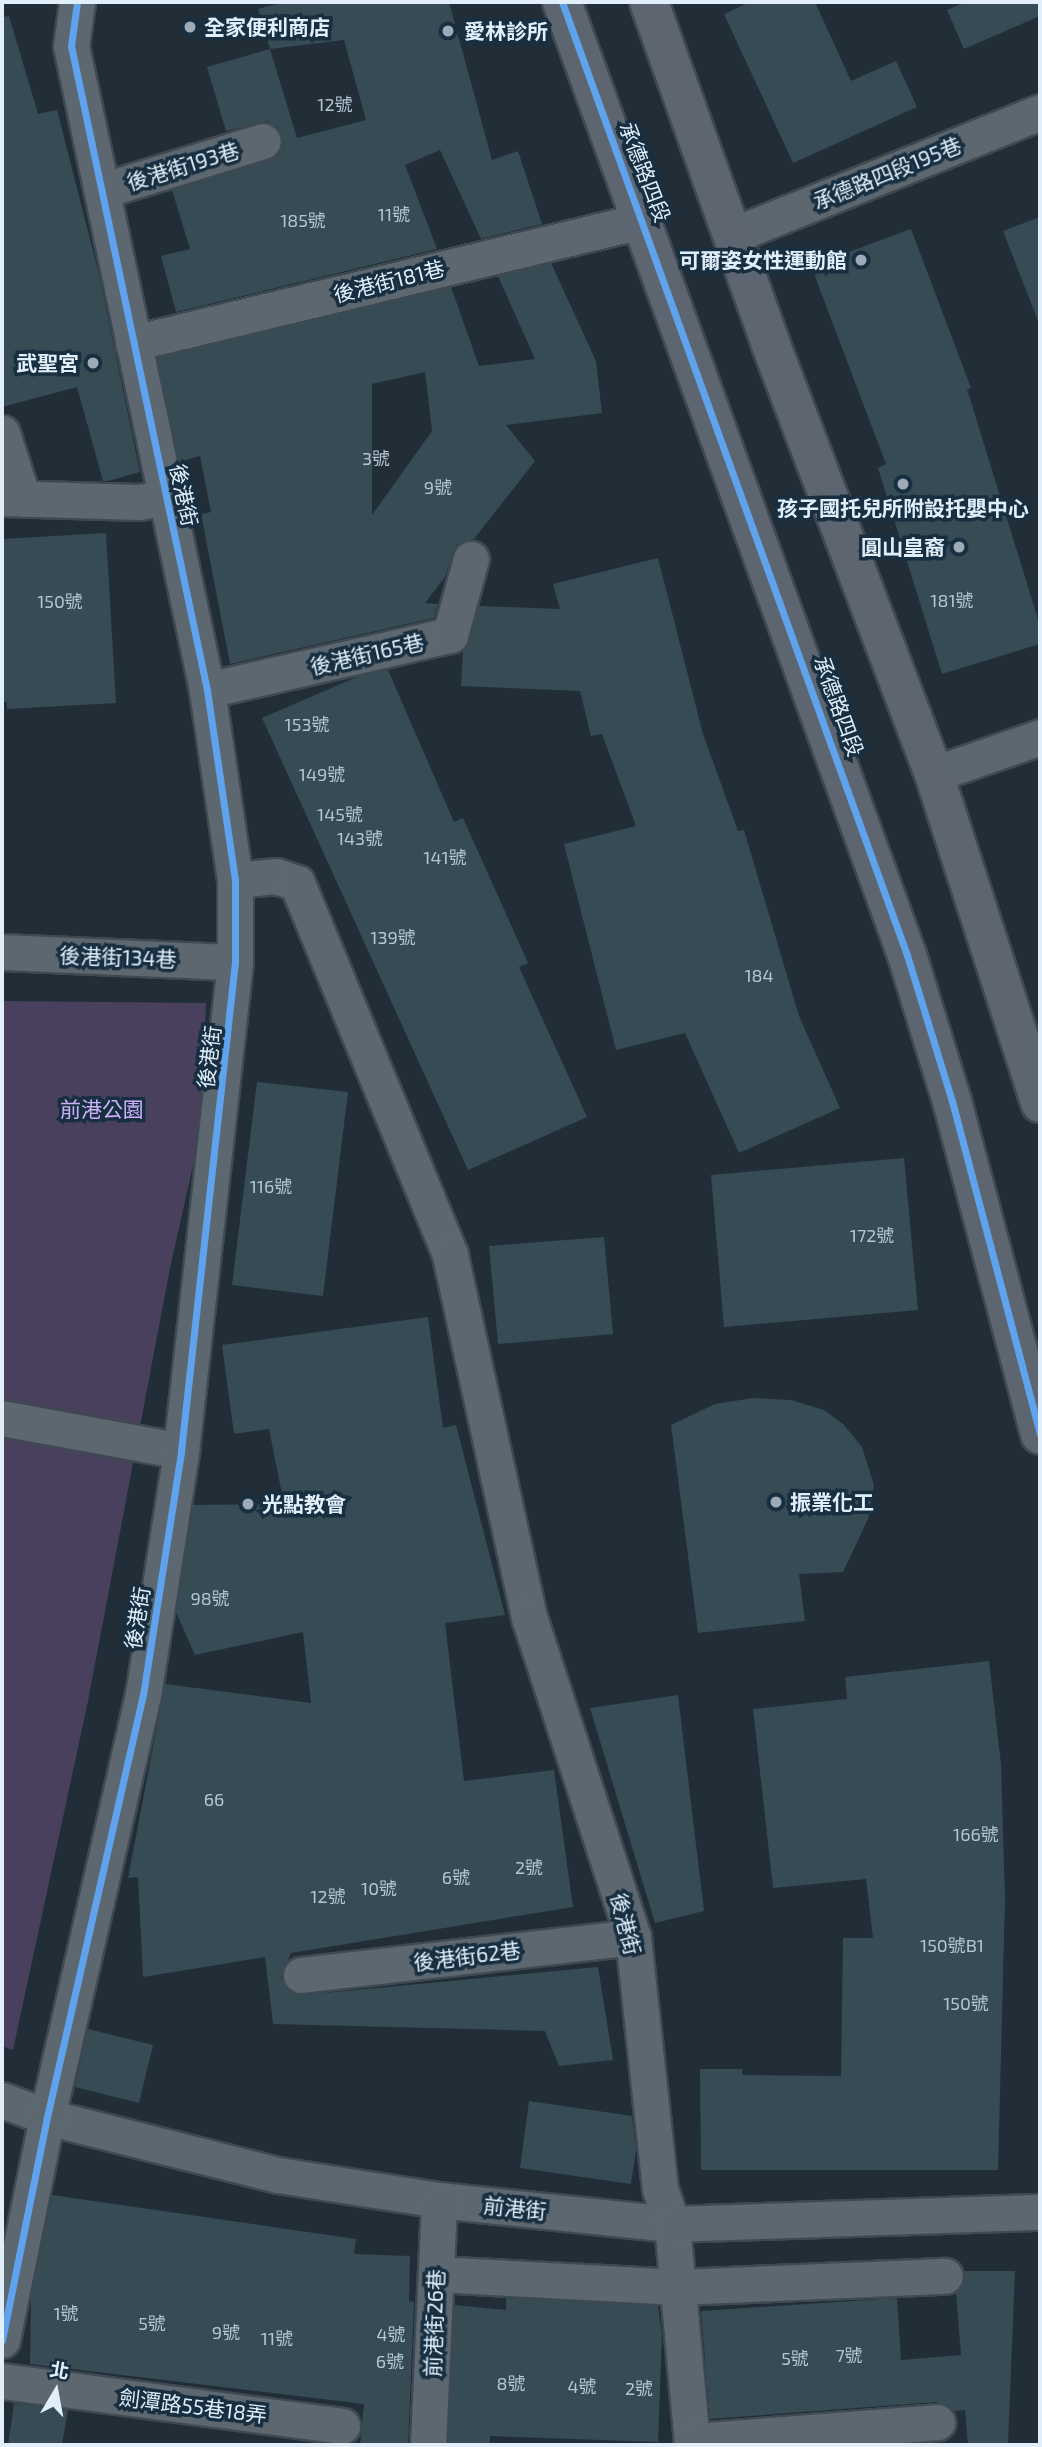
<!DOCTYPE html>
<meta charset="utf-8">
<style>
body{margin:0}
#map{position:relative;width:1042px;height:2447px;overflow:hidden;background:#212e38;font-family:"Exo 2","Noto Sans TC",sans-serif}
div>[style]{position:absolute}
.green>*{inset:0;background:#49405e}
.building>*{inset:0;background:#364b53}
.roads{filter:drop-shadow(2px 0 #3f4952) drop-shadow(-2px 0 #3f4952) drop-shadow(0 2px #3f4952) drop-shadow(0 -2px #3f4952)}
.minor>*{height:35px;margin:-17.5px;padding:0 17.5px;transform-origin:17.5px;border-radius:17.5px;background:#5d676f}
.major>*{height:38px;margin:-19px;padding:0 19px;transform-origin:19px;border-radius:19px;background:#5c6570}
.cycleway>*{height:7px;margin:-3.5px;padding:0 3.5px;transform-origin:3.5px;border-radius:3.5px;background:#60a3ed}
.dots>*{width:19px;height:19px;translate:-50% -50%;box-sizing:border-box;border:4px solid #182f41;border-radius:50%}
span{translate:-50% -50%;white-space:nowrap;text-align:center;line-height:1.15;-webkit-text-stroke:7px #182f41;paint-order:stroke}
.number-label{font-size:18px;color:#b6c6d1}
.number-label span{-webkit-text-stroke-width:0}
.poi-label{font-size:21px;color:#e1effb;font-weight:700}
.left{translate:0 -50%;text-align:left}
.right{translate:-100% -50%;text-align:right}
.street-label{font-size:21px;color:#e1effb}
.park-label{font-size:21px;color:#cdb0fa}
.frame{position:absolute;inset:0;border:4px solid #e1effb;pointer-events:none}
.north{position:absolute;left:21px;top:2356px;width:70px;height:70px;-webkit-text-stroke:5px #182f41;paint-order:stroke;rotate:10deg;font-size:19px;font-weight:700;line-height:28px;text-align:center;color:#e1effb}
.north::after{content:'';display:block;margin:auto;width:24px;height:32px;background:#e1effb;clip-path:polygon(50% 0,100% 100%,50% 72%,0 100%)}
</style>
<div id="map">
<div class="green">
<div style="clip-path:polygon(2px 1001px,206px 1003px,201px 1130px,170px 1268px,88px 1701px,13px 2050px,2px 2046px)"></div>
</div>
<div class="building">
<div style="clip-path:polygon(evenodd,284px 2px,449px 2px,492px 160px,518px 151px,542px 224px,481px 239px,440px 150px,405px 165px,437px 249px,176px 312px,161px 256px,190px 249px,172px 190px,269px 160px,283px 145px,277px 127px,267px 121px,226px 131px,207px 67px,270px 49px,258px 9px,284px 2px,344px 40px,366px 120px,297px 138px,270px 49px,344px 40px)"></div>
<div style="clip-path:polygon(750px 2px,815px 2px,851px 81px,896px 61px,917px 107px,793px 163px,724px 14px)"></div>
<div style="clip-path:polygon(966px 2px,1040px 2px,1040px 16px,964px 49px,947px 10px)"></div>
<div style="clip-path:polygon(9px 16px,38px 114px,57px 110px,99px 274px,140px 472px,108px 481px,103px 481px,77px 387px,2px 407px,2px 17px)"></div>
<div style="clip-path:polygon(1040px 217px,1040px 321px,1038px 321px,1003px 231px)"></div>
<div style="clip-path:polygon(911px 229px,971px 388px,967px 389px,1040px 626px,1040px 644px,942px 674px,878px 468px,886px 464px,811px 266px)"></div>
<div style="clip-path:polygon(evenodd,551px 263px,596px 361px,602px 413px,506px 425px,535px 461px,474px 539px,456px 545px,445px 577px,425px 603px,438px 604px,434px 618px,230px 664px,201px 514px,211px 512px,200px 456px,179px 462px,157px 358px,451px 287px,479px 366px,535px 359px,498px 276px,551px 263px,425px 372px,432px 431px,372px 515px,372px 384px,425px 372px)"></div>
<div style="clip-path:polygon(106px 533px,116px 703px,7px 709px,7px 702px,2px 702px,2px 539px)"></div>
<div style="clip-path:polygon(658px 558px,703px 734px,738px 831px,744px 830px,799px 1016px,840px 1108px,739px 1153px,685px 1033px,616px 1050px,564px 844px,636px 826px,602px 734px,591px 736px,580px 691px,461px 686px,463px 650px,479px 606px,560px 609px,553px 584px)"></div>
<div style="clip-path:polygon(388px 670px,454px 822px,463px 818px,528px 963px,519px 967px,587px 1117px,468px 1170px,262px 718px,359px 676px)"></div>
<div style="clip-path:polygon(257px 1082px,348px 1092px,323px 1296px,232px 1285px)"></div>
<div style="clip-path:polygon(904px 1158px,918px 1310px,724px 1327px,711px 1175px)"></div>
<div style="clip-path:polygon(604px 1237px,613px 1334px,498px 1344px,489px 1246px)"></div>
<div style="clip-path:polygon(428px 1317px,443px 1428px,456px 1425px,505px 1615px,445px 1623px,464px 1781px,554px 1770px,573px 1907px,291px 1953px,281px 1978px,292px 1993px,303px 1995px,598px 1967px,613px 2060px,559px 2066px,545px 2031px,273px 2024px,265px 1957px,143px 1977px,138px 1877px,128px 1878px,165px 1684px,311px 1703px,303px 1632px,195px 1655px,176px 1612px,193px 1505px,284px 1504px,269px 1429px,234px 1434px,222px 1345px)"></div>
<div style="clip-path:polygon(753px 1398px,791px 1400px,824px 1410px,843px 1424px,862px 1447px,874px 1485px,868px 1519px,843px 1572px,799px 1574px,805px 1621px,698px 1633px,671px 1425px,715px 1404px)"></div>
<div style="clip-path:polygon(989px 1661px,1001px 1764px,1005px 1899px,998px 2170px,701px 2170px,700px 2069px,742px 2069px,742px 2075px,841px 2076px,843px 1938px,873px 1938px,866px 1879px,773px 1888px,753px 1709px,847px 1699px,845px 1677px)"></div>
<div style="clip-path:polygon(678px 1695px,704px 1911px,655px 1923px,590px 1708px)"></div>
<div style="clip-path:polygon(88px 2029px,153px 2045px,139px 2103px,75px 2087px)"></div>
<div style="clip-path:polygon(529px 2101px,632px 2116px,636px 2150px,631px 2184px,520px 2168px)"></div>
<div style="clip-path:polygon(52px 2195px,356px 2239px,354px 2254px,410px 2256px,409px 2301px,414px 2302px,408px 2445px,360px 2445px,364px 2404px,30px 2364px,31px 2296px)"></div>
<div style="clip-path:polygon(964px 2271px,1015px 2271px,1008px 2445px,968px 2445px,965px 2410px,954px 2411px,936px 2402px,710px 2419px,701px 2311px,897px 2298px,901px 2360px,961px 2355px,956px 2293px,963px 2285px)"></div>
<div style="clip-path:polygon(506px 2298px,658px 2306px,662px 2334px,658px 2442px,490px 2436px,490px 2445px,448px 2445px,454px 2305px,506px 2310px)"></div>
<div style="clip-path:polygon(14px 2403px,68px 2410px,62px 2445px,8px 2445px)"></div>
</div>
<div class="roads">
<div class="minor">
<div style="left:104px;top:190px;width:166px;rotate:-17.1deg"></div>
<div style="left:733px;top:235px;width:331px;rotate:-21.8deg"></div>
<div style="left:133px;top:343px;width:527px;rotate:-13.51deg"></div>
<div style="left:2px;top:433px;width:69px;rotate:72.3deg"></div>
<div style="left:2px;top:498px;width:137px;rotate:1.7deg"></div>
<div style="left:139px;top:502px;width:27px;rotate:-10deg"></div>
<div style="left:207px;top:690px;width:249px;rotate:-12.8deg"></div>
<div style="left:450px;top:635px;width:79px;rotate:-74.6deg"></div>
<div style="left:934px;top:774px;width:112px;rotate:-19.2deg"></div>
<div style="left:235px;top:880px;width:41px;rotate:-5.6deg"></div>
<div style="left:276px;top:876px;width:22px;rotate:18deg"></div>
<div style="left:297px;top:883px;width:402px;rotate:67.6deg"></div>
<div style="left:450px;top:1255px;width:371px;rotate:77.7deg"></div>
<div style="left:529px;top:1617px;width:336px;rotate:72deg"></div>
<div style="left:633px;top:1937px;width:253px;rotate:83.9deg"></div>
<div style="left:660px;top:2189px;width:37px;rotate:71deg"></div>
<div style="left:672px;top:2224px;width:222px;rotate:84.8deg"></div>
<div style="left:2px;top:952px;width:233px;rotate:2.5deg"></div>
<div style="left:2px;top:1418px;width:182px;rotate:10.4deg"></div>
<div style="left:301px;top:1975px;width:334px;rotate:-6.5deg"></div>
<div style="left:2px;top:2100px;width:48px;rotate:20.7deg"></div>
<div style="left:47px;top:2117px;width:238px;rotate:14.1deg"></div>
<div style="left:278px;top:2175px;width:163px;rotate:8.8deg"></div>
<div style="left:439px;top:2200px;width:234px;rotate:5.9deg"></div>
<div style="left:672px;top:2224px;width:368px;rotate:-1.9deg"></div>
<div style="left:436px;top:2274px;width:242px;rotate:3.1deg"></div>
<div style="left:678px;top:2287px;width:267px;rotate:-2.4deg"></div>
<div style="left:2px;top:2340px;width:227px;rotate:-78.6deg"></div>
<div style="left:47px;top:2117px;width:433px;rotate:-77.2deg"></div>
<div style="left:143px;top:1695px;width:247px;rotate:-81.1deg"></div>
<div style="left:181px;top:1451px;width:492px;rotate:-83.7deg"></div>
<div style="left:235px;top:962px;width:82px;rotate:-90deg"></div>
<div style="left:235px;top:880px;width:192px;rotate:-98.4deg"></div>
<div style="left:207px;top:690px;width:658px;rotate:-101.92deg"></div>
<div style="left:71px;top:46px;width:44px;rotate:-82.2deg"></div>
<div style="left:2px;top:2381px;width:343px;rotate:7.5deg"></div>
<div style="left:692px;top:2441px;width:246px;rotate:-4.4deg"></div>
<div style="left:428px;top:2445px;width:245px;rotate:-87.4deg"></div>
</div>
<div class="major">
<div style="left:562px;top:2px;width:1014px;rotate:70.1deg"></div>
<div style="left:907px;top:955px;width:153px;rotate:72.9deg"></div>
<div style="left:952px;top:1101px;width:345px;rotate:75.2deg"></div>
<div style="left:649px;top:2px;width:364px;rotate:70.4deg"></div>
<div style="left:771px;top:345px;width:459px;rotate:69.2deg"></div>
<div style="left:934px;top:774px;width:346px;rotate:72.1deg"></div>
</div>
</div>
<div class="cycleway">
<div style="left:562px;top:2px;width:1014px;rotate:70.1deg"></div>
<div style="left:907px;top:955px;width:153px;rotate:72.9deg"></div>
<div style="left:952px;top:1101px;width:345px;rotate:75.2deg"></div>
<div style="left:2px;top:2340px;width:227px;rotate:-78.6deg"></div>
<div style="left:47px;top:2117px;width:433px;rotate:-77.2deg"></div>
<div style="left:143px;top:1695px;width:247px;rotate:-81.1deg"></div>
<div style="left:181px;top:1451px;width:492px;rotate:-83.7deg"></div>
<div style="left:235px;top:962px;width:82px;rotate:-90deg"></div>
<div style="left:235px;top:880px;width:192px;rotate:-98.4deg"></div>
<div style="left:207px;top:690px;width:658px;rotate:-101.92deg"></div>
<div style="left:71px;top:46px;width:44px;rotate:-82.2deg"></div>
</div>
<div class="dots">
<div style="left:190px;top:27px;background:#9eabb7"></div>
<div style="left:448px;top:31px;background:#9eabb7"></div>
<div style="left:861px;top:260px;background:#9eabb7"></div>
<div style="left:93px;top:363px;background:#9eabb7"></div>
<div style="left:903px;top:484px;background:#9eabb7"></div>
<div style="left:959px;top:547px;background:#9eabb7"></div>
<div style="left:776px;top:1502px;background:#9eabb7"></div>
<div style="left:248px;top:1504px;background:#9eabb7"></div>
</div>
<div class="number-label">
<span style="left:335px;top:104px">12號</span>
<span style="left:394px;top:214px">11號</span>
<span style="left:303px;top:220px">185號</span>
<span style="left:376px;top:458px">3號</span>
<span style="left:438px;top:487px">9號</span>
<span style="left:952px;top:600px">181號</span>
<span style="left:60px;top:601px">150號</span>
<span style="left:307px;top:724px">153號</span>
<span style="left:322px;top:774px">149號</span>
<span style="left:340px;top:814px">145號</span>
<span style="left:360px;top:838px">143號</span>
<span style="left:445px;top:857px">141號</span>
<span style="left:393px;top:937px">139號</span>
<span style="left:759px;top:975px">184</span>
<span style="left:271px;top:1186px">116號</span>
<span style="left:872px;top:1235px">172號</span>
<span style="left:210px;top:1598px">98號</span>
<span style="left:214px;top:1799px">66</span>
<span style="left:976px;top:1834px">166號</span>
<span style="left:529px;top:1867px">2號</span>
<span style="left:456px;top:1877px">6號</span>
<span style="left:379px;top:1888px">10號</span>
<span style="left:328px;top:1896px">12號</span>
<span style="left:952px;top:1945px">150號B1</span>
<span style="left:966px;top:2003px">150號</span>
<span style="left:66px;top:2313px">1號</span>
<span style="left:152px;top:2323px">5號</span>
<span style="left:226px;top:2332px">9號</span>
<span style="left:391px;top:2334px">4號</span>
<span style="left:277px;top:2338px">11號</span>
<span style="left:849px;top:2355px">7號</span>
<span style="left:795px;top:2358px">5號</span>
<span style="left:390px;top:2361px">6號</span>
<span style="left:511px;top:2383px">8號</span>
<span style="left:582px;top:2386px">4號</span>
<span style="left:639px;top:2388px">2號</span>
</div>
<div class="poi-label">
<span class="left" style="left:204px;top:27px">全家便利商店</span>
<span class="left" style="left:464px;top:31px">愛林診所</span>
<span class="right" style="left:847px;top:260px">可爾姿女性運動館</span>
<span class="right" style="left:79px;top:363px">武聖宮</span>
<span style="left:903px;top:508px">孩子國托兒所附設托嬰中心</span>
<span class="right" style="left:945px;top:547px">圓山皇裔</span>
<span class="left" style="left:790px;top:1502px">振業化工</span>
<span class="left" style="left:262px;top:1504px">光點教會</span>
</div>
<div class="street-label">
<span style="left:183px;top:166px;rotate:-17deg">後港街193巷</span>
<span style="left:645px;top:172px;rotate:69deg">承德路四段</span>
<span style="left:887px;top:173px;rotate:-22deg">承德路四段195巷</span>
<span style="left:389px;top:281px;rotate:-14deg">後港街181巷</span>
<span style="left:184px;top:495px;rotate:78deg">後港街</span>
<span style="left:367px;top:654px;rotate:-13deg">後港街165巷</span>
<span style="left:839px;top:706px;rotate:70deg">承德路四段</span>
<span style="left:118px;top:957px;rotate:2deg">後港街134巷</span>
<span style="left:209px;top:1057px;rotate:-83deg">後港街</span>
<span style="left:137px;top:1618px;rotate:-81deg">後港街</span>
<span style="left:626px;top:1924px;rotate:76deg">後港街</span>
<span style="left:467px;top:1956px;rotate:-7deg">後港街62巷</span>
<span style="left:515px;top:2208px;rotate:6deg">前港街</span>
<span style="left:434px;top:2323px;rotate:-88deg">前港街26巷</span>
<span style="left:193px;top:2406px;rotate:7deg">劍潭路55巷18弄</span>
</div>
<div class="park-label">
<span style="left:102px;top:1109px">前港公園</span>
</div>
<div class="frame"></div>
<div class="north">北</div>
</div>
